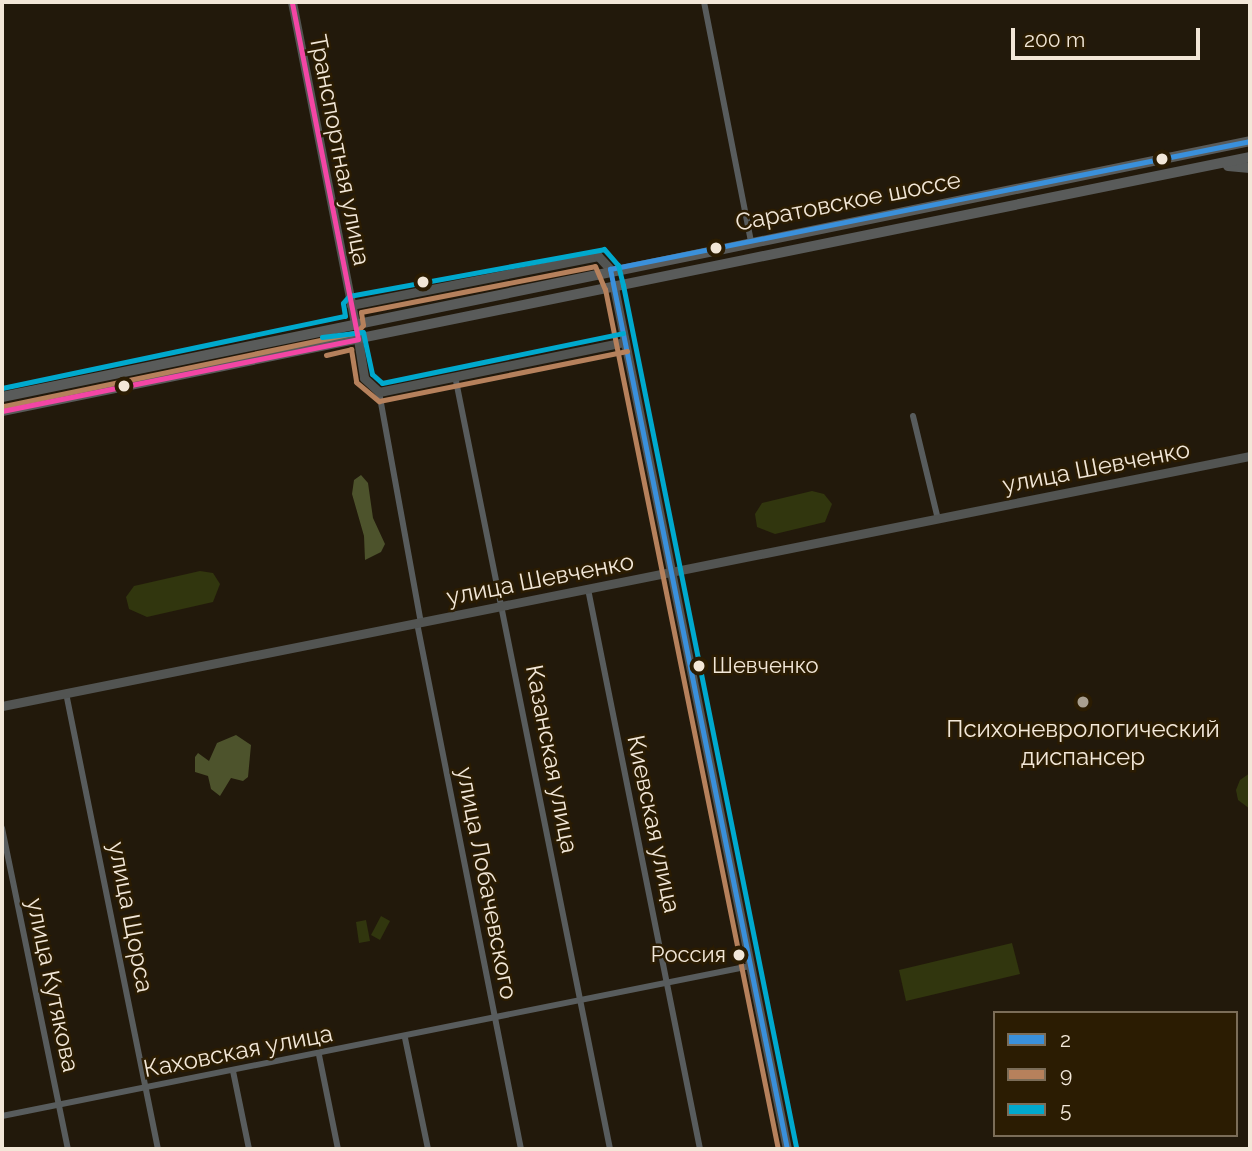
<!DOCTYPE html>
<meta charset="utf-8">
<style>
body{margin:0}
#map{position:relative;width:1252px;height:1151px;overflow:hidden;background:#22190b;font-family:Raleway,sans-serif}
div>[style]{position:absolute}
.green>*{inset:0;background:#31360e}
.forest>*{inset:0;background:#4d532c}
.street>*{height:6px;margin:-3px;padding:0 3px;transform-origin:3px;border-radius:3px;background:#585c5d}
.secondary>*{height:9px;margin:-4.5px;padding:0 4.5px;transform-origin:4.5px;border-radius:4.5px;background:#525452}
.primary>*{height:10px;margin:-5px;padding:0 5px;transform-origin:5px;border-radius:5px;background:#595b5a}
.bus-1>*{height:5px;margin:-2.5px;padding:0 2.5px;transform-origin:2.5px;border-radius:2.5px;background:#3a90db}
.bus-2>*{height:5px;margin:-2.5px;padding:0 2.5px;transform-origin:2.5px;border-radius:2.5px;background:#b6815c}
.bus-3>*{height:5px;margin:-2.5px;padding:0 2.5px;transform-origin:2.5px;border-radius:2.5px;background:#00a9ce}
.bus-4>*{height:5px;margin:-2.5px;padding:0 2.5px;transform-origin:2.5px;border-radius:2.5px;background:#f346a5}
.dots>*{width:19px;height:19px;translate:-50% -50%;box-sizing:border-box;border:4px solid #2b1c02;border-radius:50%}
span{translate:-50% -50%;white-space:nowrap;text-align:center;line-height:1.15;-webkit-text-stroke:5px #2b1c02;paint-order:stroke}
.bus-label{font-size:22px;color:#f2e7d8}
.left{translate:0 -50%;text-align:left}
.right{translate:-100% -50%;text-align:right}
.street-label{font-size:24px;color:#f2e7d8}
.poi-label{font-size:24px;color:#f2e7d8}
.frame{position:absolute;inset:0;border:4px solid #f2e7d8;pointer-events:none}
.legend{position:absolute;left:993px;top:1011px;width:245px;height:126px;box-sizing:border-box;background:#2b1c02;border:2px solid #7b6d58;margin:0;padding:9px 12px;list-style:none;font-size:21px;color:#f2e7d8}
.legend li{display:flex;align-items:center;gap:14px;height:35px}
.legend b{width:35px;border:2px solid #7b6d58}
.scale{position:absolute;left:1011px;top:28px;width:189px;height:32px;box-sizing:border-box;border:4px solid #f2e7d8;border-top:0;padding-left:9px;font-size:21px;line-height:24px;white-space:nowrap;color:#f2e7d8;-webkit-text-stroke:5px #2b1c02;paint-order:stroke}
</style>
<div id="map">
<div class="green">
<div style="clip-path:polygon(812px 491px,824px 494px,832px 504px,825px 522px,775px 534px,757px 527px,755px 514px,762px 503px)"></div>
<div style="clip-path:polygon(200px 571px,213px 573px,220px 584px,213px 602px,147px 617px,129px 609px,126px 597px,134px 586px)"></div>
<div style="clip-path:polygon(1250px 773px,1250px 809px,1238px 800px,1236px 790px,1240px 780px)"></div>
<div style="clip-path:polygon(381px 916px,390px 921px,380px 940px,371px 935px)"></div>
<div style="clip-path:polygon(366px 920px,370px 941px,359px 943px,356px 922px)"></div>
<div style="clip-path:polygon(1012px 943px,1020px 974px,906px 1001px,899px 970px)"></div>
</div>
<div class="forest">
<div style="clip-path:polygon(361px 475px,368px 483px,373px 518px,385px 544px,381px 552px,365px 560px,364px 536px,352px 494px,354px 480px)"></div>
<div style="clip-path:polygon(236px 735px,251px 745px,248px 777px,243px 781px,231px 778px,220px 796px,211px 789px,208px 776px,195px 772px,195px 757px,198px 753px,209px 761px,217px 743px)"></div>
</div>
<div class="street">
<div style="left:704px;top:2px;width:245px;rotate:78.9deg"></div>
<div style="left:455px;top:376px;width:788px;rotate:78.66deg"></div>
<div style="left:379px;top:392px;width:234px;rotate:79.7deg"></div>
<div style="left:913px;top:416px;width:106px;rotate:76.4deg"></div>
<div style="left:588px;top:589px;width:571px;rotate:78.69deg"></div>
<div style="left:417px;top:623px;width:536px;rotate:78.82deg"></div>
<div style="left:66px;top:693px;width:465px;rotate:78.6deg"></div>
<div style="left:2px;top:828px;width:328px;rotate:78.4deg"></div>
<div style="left:405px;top:1038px;width:113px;rotate:78.3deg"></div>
<div style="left:319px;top:1055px;width:96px;rotate:78.6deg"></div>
<div style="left:233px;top:1071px;width:80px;rotate:78.4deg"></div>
<div style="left:2px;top:1116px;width:763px;rotate:-11.34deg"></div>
</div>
<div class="secondary">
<div style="left:292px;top:2px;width:327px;rotate:78.9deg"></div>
<div style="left:614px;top:287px;width:879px;rotate:78.65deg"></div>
<div style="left:351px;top:305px;width:252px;rotate:-11.2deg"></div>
<div style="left:598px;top:256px;width:18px;rotate:47deg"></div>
<div style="left:358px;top:339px;width:39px;rotate:81deg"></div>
<div style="left:364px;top:378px;width:21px;rotate:43deg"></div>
<div style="left:379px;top:392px;width:251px;rotate:-11.5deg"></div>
<div style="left:2px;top:706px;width:1273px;rotate:-11.33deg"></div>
</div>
<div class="primary">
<div style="left:1228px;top:166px;width:22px;rotate:5deg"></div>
<div style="left:2px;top:397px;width:1274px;rotate:-11.59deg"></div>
<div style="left:2px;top:411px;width:1274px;rotate:-11.5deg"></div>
</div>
<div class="bus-1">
<div style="left:787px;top:1149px;width:898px;rotate:-101.37deg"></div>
<div style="left:610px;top:269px;width:653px;rotate:-11.31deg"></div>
</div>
<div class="bus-2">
<div style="left:326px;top:355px;width:26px;rotate:-13deg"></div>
<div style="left:351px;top:349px;width:33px;rotate:81deg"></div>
<div style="left:356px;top:382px;width:30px;rotate:40deg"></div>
<div style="left:379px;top:401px;width:253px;rotate:-11.4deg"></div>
<div style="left:4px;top:406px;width:361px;rotate:-11.8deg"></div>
<div style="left:357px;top:332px;width:9px;rotate:-49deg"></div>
<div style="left:363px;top:325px;width:13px;rotate:-99deg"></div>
<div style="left:361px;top:312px;width:238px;rotate:-11.1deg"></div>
<div style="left:595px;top:266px;width:25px;rotate:67deg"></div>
<div style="left:605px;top:289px;width:877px;rotate:78.63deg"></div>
</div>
<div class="bus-3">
<div style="left:322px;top:337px;width:41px;rotate:-7deg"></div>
<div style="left:363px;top:332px;width:43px;rotate:77.9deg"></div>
<div style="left:372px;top:374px;width:13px;rotate:42deg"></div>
<div style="left:382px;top:383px;width:246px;rotate:-11.7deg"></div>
<div style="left:2px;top:388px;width:350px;rotate:-11.9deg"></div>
<div style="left:345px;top:316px;width:13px;rotate:-99deg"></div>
<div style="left:343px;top:303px;width:9px;rotate:-49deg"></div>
<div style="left:349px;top:296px;width:259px;rotate:-10.4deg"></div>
<div style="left:604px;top:249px;width:21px;rotate:49deg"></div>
<div style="left:618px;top:265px;width:21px;rotate:76deg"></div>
<div style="left:623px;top:285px;width:879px;rotate:78.65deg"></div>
</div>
<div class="bus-4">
<div style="left:2px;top:411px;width:363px;rotate:-11.4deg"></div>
<div style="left:358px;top:339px;width:343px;rotate:-101.1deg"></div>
</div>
<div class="dots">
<div style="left:1162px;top:159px;background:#f2e7d8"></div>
<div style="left:716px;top:248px;background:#f2e7d8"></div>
<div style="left:423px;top:282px;background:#f2e7d8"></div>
<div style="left:124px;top:386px;background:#f2e7d8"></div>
<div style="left:699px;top:666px;background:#f2e7d8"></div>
<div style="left:1083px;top:702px;background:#a99f90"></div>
<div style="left:739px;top:955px;background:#f2e7d8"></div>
</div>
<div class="bus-label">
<span class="left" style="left:712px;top:666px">Шевченко</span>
<span class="right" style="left:726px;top:955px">Россия</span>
</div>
<div class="street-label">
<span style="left:340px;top:150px;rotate:79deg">Транспортная улица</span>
<span style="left:848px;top:201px;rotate:-11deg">Саратовское шоссе</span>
<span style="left:1096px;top:467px;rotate:-11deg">улица Шевченко</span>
<span style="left:540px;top:579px;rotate:-11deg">улица Шевченко</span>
<span style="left:552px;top:759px;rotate:79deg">Казанская улица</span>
<span style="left:654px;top:824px;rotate:78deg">Киевская улица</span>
<span style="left:487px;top:883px;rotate:79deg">улица Лобачевского</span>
<span style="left:131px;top:917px;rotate:79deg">улица Щорса</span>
<span style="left:53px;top:985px;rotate:78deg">улица Кутякова</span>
<span style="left:238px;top:1051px;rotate:-11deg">Каховская улица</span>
</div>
<div class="poi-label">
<span style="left:1083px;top:743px">Психоневрологический<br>диспансер</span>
</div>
<div class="frame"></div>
<ul class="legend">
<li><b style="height:9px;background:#3a90db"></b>2</li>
<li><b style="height:9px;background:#b6815c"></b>9</li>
<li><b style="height:9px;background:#00a9ce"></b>5</li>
</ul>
<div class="scale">200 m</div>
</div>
